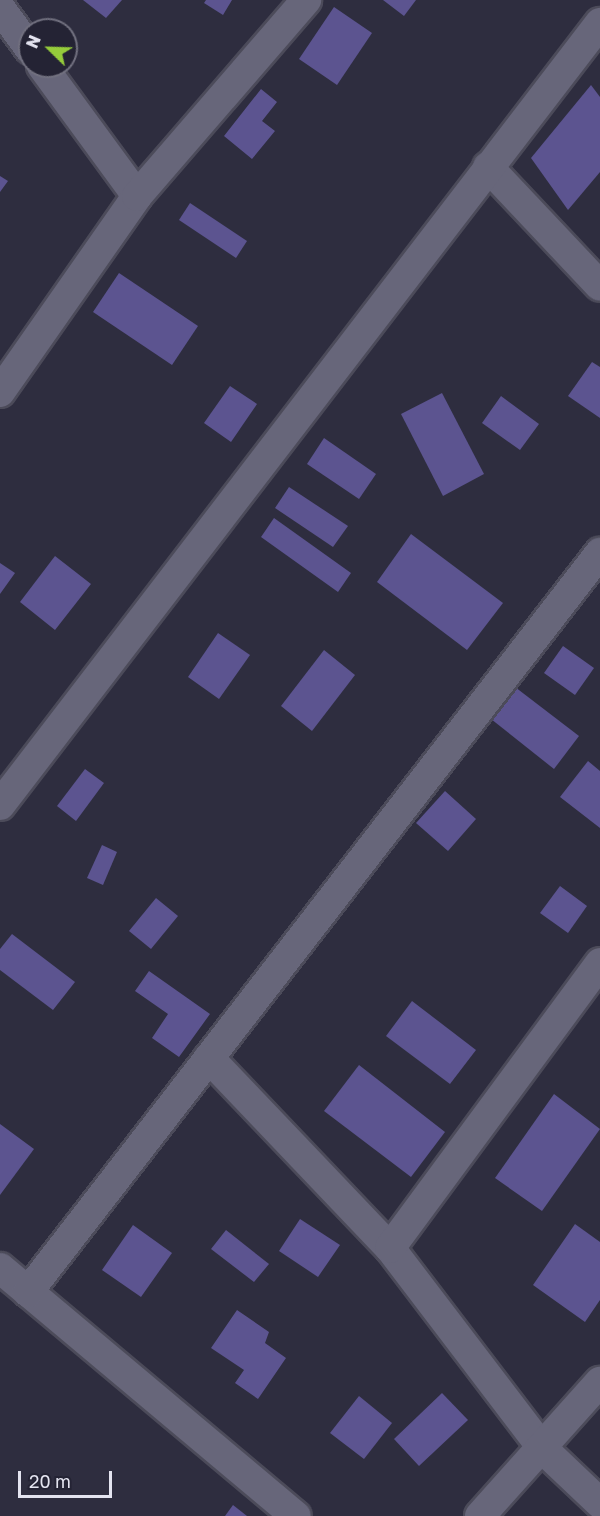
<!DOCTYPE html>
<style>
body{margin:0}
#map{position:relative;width:600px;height:1516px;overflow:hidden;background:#2e2d3f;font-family:"Golos Text",sans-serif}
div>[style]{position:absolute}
.building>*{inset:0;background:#5c5490}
.roads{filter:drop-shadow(2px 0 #4c4b5a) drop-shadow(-2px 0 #4c4b5a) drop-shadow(0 2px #4c4b5a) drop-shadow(0 -2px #4c4b5a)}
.street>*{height:30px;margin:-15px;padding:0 15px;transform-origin:15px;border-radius:15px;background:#67667a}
span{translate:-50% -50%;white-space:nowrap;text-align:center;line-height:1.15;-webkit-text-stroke:4.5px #242334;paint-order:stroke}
.north{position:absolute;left:18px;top:18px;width:60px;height:60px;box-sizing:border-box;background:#242334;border:2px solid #71707f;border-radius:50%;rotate:293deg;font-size:16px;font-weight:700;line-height:24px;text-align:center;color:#e4e4f0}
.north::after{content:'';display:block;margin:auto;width:21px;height:27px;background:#95cc3b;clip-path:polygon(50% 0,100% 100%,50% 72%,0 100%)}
.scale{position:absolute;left:18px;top:1471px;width:94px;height:27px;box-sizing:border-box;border:3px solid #e4e4f0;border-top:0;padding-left:8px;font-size:18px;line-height:21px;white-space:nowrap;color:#e4e4f0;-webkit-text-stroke:4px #242334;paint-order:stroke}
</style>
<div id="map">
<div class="building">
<div style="clip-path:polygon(83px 0,122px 0,106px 18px)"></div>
<div style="clip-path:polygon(206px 0,232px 0,223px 15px,204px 3px)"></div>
<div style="clip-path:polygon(383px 0,416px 0,404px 16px)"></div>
<div style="clip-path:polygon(334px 7px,372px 33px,337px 85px,299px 59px)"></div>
<div style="clip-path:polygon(591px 85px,600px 97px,600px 172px,568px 210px,531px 158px)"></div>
<div style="clip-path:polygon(261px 89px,277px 102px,262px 121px,275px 131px,252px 159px,224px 136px)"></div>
<div style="clip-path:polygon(0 176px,8px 181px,0 192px)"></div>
<div style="clip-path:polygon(190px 203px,247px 241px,236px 258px,179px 220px)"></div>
<div style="clip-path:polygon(119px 273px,198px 326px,172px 365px,93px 312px)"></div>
<div style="clip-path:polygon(592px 362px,600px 367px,600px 418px,568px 396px)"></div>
<div style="clip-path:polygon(230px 386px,257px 404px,231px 442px,204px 423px)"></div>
<div style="clip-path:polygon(442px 393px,484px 474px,443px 496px,401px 414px)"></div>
<div style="clip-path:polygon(501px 396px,539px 424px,520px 450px,482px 423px)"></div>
<div style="clip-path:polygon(324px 438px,376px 474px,359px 499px,307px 464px)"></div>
<div style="clip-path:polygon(289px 487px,348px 526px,333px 547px,275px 508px)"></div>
<div style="clip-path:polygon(274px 518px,351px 573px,338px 592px,261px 537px)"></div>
<div style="clip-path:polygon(411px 534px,503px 603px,467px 650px,377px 582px)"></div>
<div style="clip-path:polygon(55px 556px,91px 584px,55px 630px,20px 602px)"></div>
<div style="clip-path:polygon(0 563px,15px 573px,0 594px)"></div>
<div style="clip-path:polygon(218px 633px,250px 655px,219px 699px,188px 677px)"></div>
<div style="clip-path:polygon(563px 646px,594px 668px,575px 695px,544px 673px)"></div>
<div style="clip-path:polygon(324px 650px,355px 675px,312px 731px,281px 706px)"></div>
<div style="clip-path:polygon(515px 687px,579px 736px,554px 769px,491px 719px)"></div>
<div style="clip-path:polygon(588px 761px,600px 771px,600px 828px,560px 797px)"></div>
<div style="clip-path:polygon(85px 769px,104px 783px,76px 821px,57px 806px)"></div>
<div style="clip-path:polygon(445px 791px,476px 819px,448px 851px,416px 823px)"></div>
<div style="clip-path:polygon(102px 845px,117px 852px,103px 885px,87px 878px)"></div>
<div style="clip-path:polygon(560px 886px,587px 906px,568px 933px,540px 913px)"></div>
<div style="clip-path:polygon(156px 898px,178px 916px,151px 949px,129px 931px)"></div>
<div style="clip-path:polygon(12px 934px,75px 982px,53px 1010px,0 970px,0 949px)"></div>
<div style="clip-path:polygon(149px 971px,210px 1014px,179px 1057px,152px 1038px,168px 1014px,135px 991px)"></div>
<div style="clip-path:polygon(412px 1001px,476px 1050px,450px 1084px,386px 1036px)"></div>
<div style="clip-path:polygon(359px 1065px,445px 1132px,411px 1177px,324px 1111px)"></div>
<div style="clip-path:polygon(554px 1094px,600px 1129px,542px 1211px,495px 1178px)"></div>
<div style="clip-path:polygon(0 1124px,34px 1149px,0 1195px)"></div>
<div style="clip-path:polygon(300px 1219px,340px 1245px,318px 1277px,279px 1251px)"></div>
<div style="clip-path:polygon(575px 1224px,600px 1242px,600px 1300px,585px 1322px,533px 1285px)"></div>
<div style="clip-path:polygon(133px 1225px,172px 1253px,141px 1297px,102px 1270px)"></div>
<div style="clip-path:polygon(226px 1230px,269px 1264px,254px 1282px,211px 1249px)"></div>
<div style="clip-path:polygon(237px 1310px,269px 1332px,265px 1343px,286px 1358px,258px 1399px,235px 1383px,244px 1370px,211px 1348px)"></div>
<div style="clip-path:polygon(442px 1393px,468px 1420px,419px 1466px,394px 1439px)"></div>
<div style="clip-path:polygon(359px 1396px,392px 1423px,364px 1459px,330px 1433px)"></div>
<div style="clip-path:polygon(233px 1505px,247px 1516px,225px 1516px)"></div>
</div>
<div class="roads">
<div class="street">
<div style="left:0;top:8px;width:51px;rotate:53.8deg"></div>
<div style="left:42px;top:66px;width:161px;rotate:53.8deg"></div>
<div style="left:488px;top:167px;width:163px;rotate:46.7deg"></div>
<div style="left:0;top:392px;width:239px;rotate:-55deg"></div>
<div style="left:137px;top:196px;width:259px;rotate:-49.2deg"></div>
<div style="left:0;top:805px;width:986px;rotate:-52.5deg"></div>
<div style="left:209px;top:1058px;width:262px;rotate:46.4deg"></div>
<div style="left:390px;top:1248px;width:253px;rotate:52.7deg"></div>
<div style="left:543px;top:1449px;width:79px;rotate:43.5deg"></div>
<div style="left:390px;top:1248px;width:354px;rotate:-53.6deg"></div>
<div style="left:0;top:1268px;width:386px;rotate:40deg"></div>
<div style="left:28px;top:1292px;width:935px;rotate:-52.26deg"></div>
<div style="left:480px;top:1516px;width:180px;rotate:-48.2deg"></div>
</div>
</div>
<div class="north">N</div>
<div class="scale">20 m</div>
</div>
